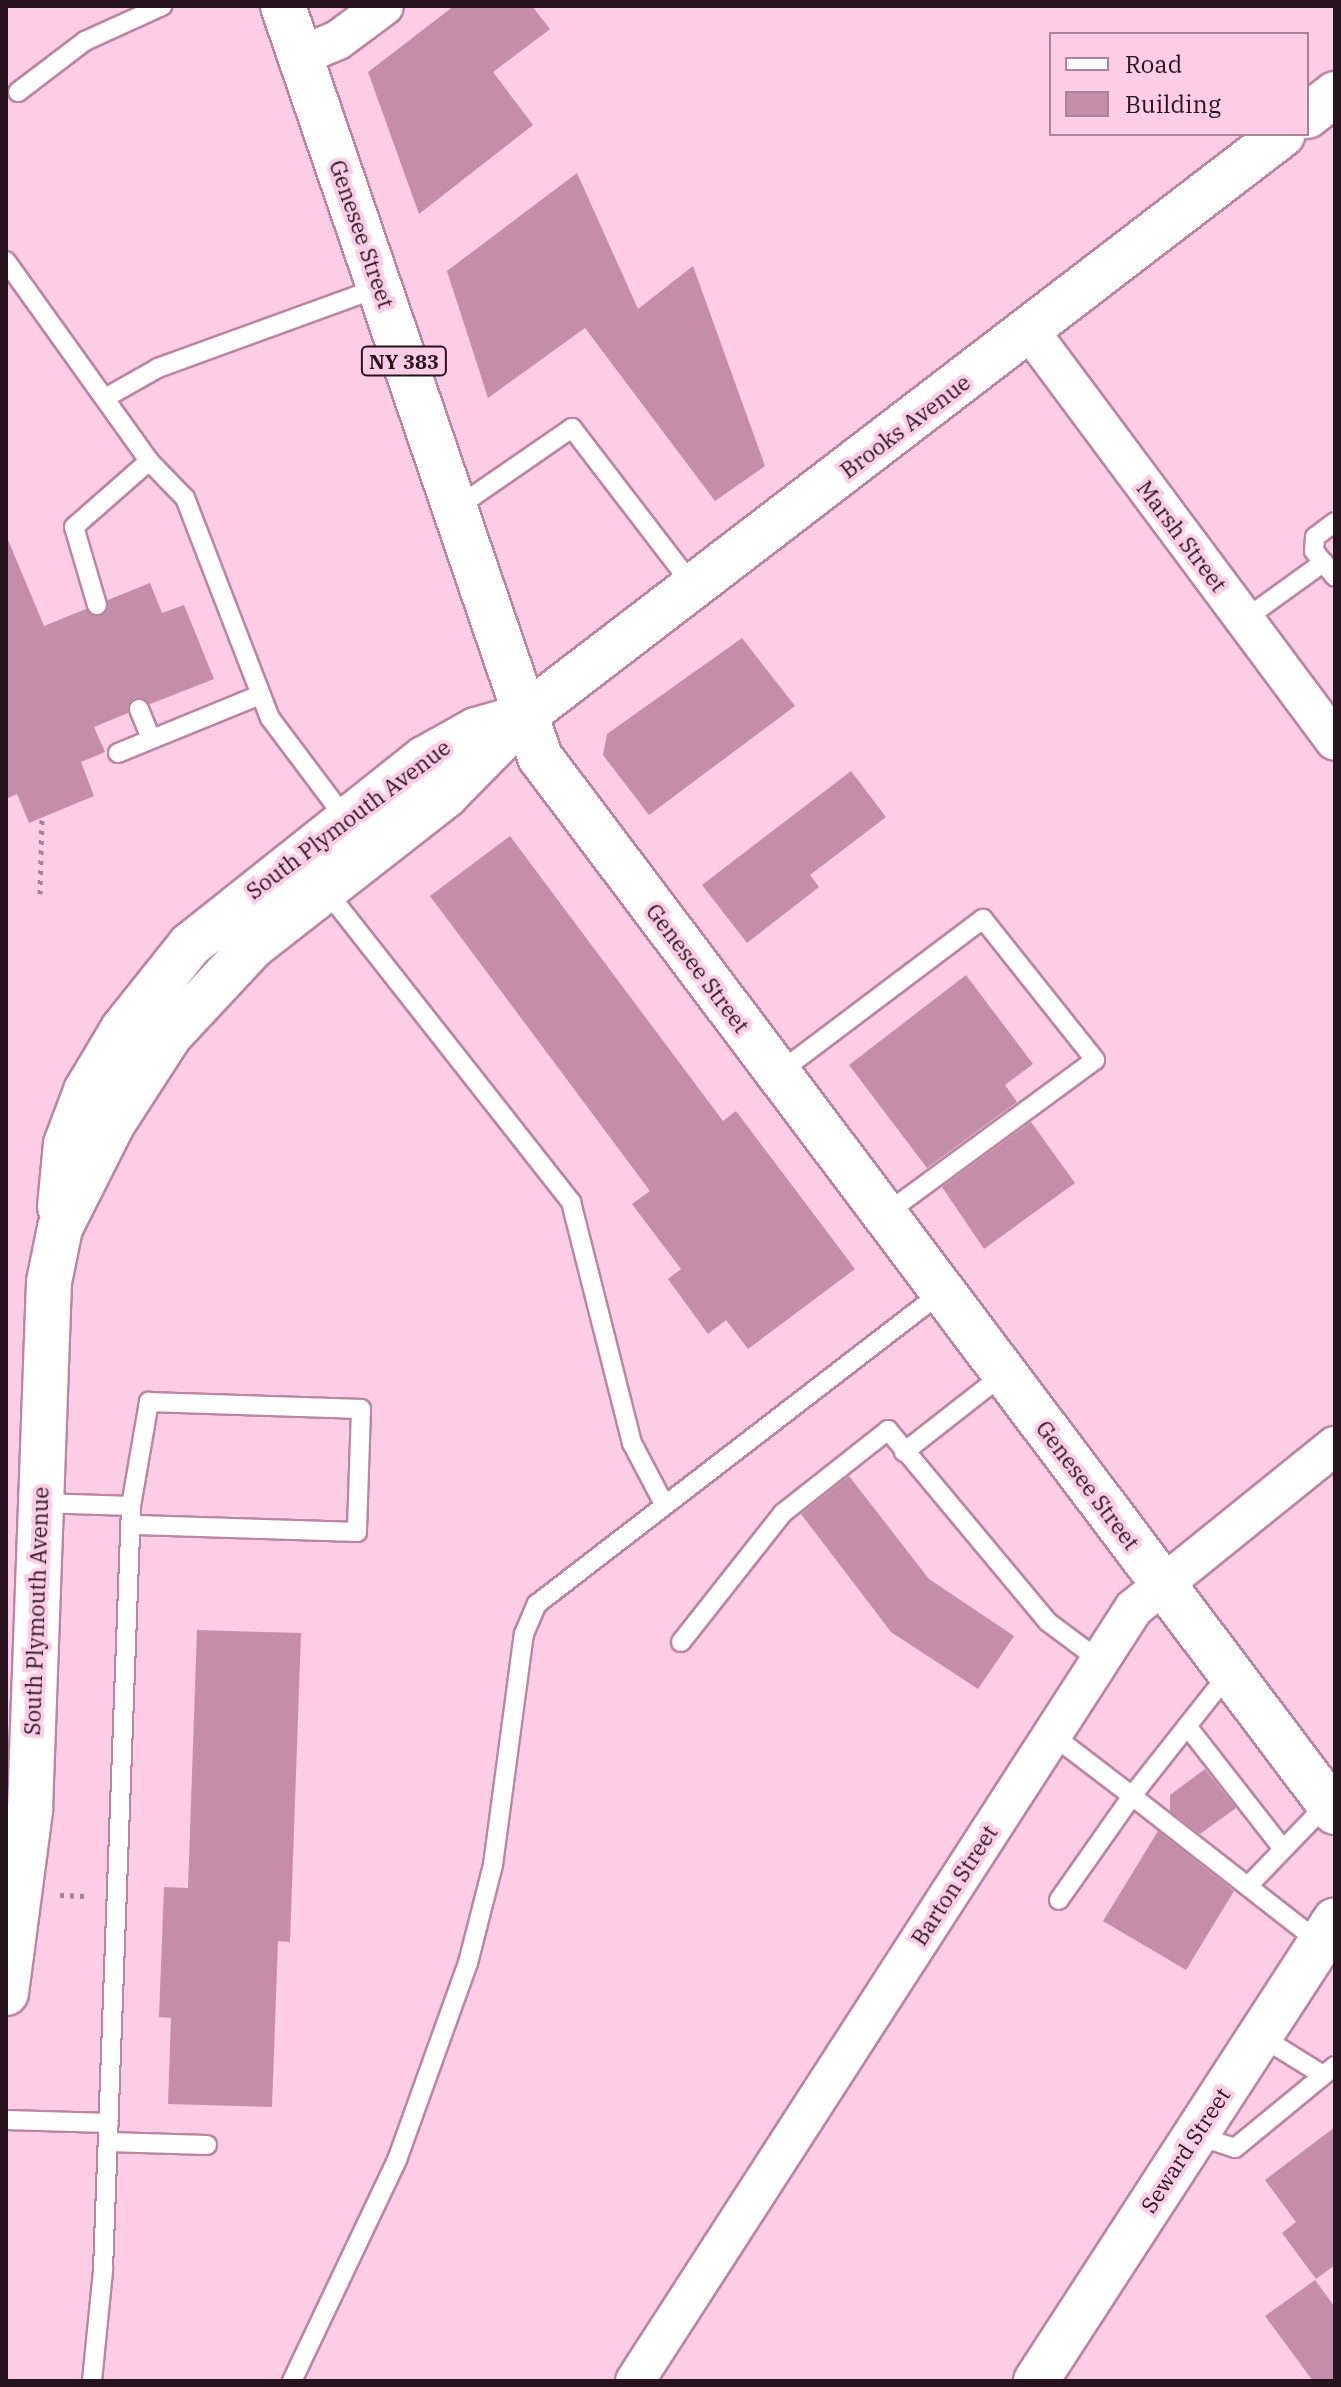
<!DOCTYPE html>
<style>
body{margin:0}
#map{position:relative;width:1341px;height:2387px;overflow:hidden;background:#fccde4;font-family:"IBM Plex Serif",serif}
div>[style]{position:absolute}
.building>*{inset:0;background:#c48da9}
.path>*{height:5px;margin-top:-2.5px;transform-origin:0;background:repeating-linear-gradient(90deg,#a68294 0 4px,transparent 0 10px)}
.roads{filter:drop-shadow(2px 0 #bc85a1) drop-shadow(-2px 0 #bc85a1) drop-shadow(0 2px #bc85a1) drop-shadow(0 -2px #bc85a1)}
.service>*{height:18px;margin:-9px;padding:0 9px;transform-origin:9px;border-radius:9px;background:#fff}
.minor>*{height:38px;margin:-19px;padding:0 19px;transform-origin:19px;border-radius:19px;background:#fff}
.tertiary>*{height:44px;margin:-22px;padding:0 22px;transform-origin:22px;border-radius:22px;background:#fff}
.secondary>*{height:44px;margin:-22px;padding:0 22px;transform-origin:22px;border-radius:22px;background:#fff}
.primary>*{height:44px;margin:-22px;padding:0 22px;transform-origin:22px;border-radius:22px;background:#fff}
span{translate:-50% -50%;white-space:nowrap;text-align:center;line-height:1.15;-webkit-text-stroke:8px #fccde4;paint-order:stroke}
.shield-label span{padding:2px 6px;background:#fccde4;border:2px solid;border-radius:6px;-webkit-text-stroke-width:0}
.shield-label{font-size:20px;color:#27131e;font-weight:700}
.street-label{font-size:22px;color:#27131e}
.frame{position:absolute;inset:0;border:8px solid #27131e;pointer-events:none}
.legend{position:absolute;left:1049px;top:32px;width:260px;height:104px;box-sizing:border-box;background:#fccde4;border:2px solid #a78395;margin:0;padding:10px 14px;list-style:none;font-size:24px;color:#27131e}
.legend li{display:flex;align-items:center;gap:16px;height:40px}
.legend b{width:40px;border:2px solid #a78395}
</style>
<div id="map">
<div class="building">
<div style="clip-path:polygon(454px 6px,532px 6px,550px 29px,493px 72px,533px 125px,419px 214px,368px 72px)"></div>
<div style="clip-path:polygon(577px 173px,638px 309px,693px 266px,765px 466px,715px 501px,585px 328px,488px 398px,447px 271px)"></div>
<div style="clip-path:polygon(6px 535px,44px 626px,86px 609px,101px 616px,108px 600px,150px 583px,162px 613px,184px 605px,214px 679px,150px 704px,134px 698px,128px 713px,94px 727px,105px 752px,81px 762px,94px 796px,29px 823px,17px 794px,6px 799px)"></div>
<div style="clip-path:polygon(742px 638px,795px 706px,649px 815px,603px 755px,607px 734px)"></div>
<div style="clip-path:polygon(851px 771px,886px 817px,810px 875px,819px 887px,747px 943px,702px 885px)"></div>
<div style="clip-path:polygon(510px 836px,723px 1121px,736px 1111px,855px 1269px,748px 1349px,726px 1320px,708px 1334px,668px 1279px,681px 1269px,632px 1204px,650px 1191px,430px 896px)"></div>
<div style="clip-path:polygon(966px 975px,1033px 1064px,1005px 1085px,1017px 1102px,927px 1168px,849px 1065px)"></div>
<div style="clip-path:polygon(1031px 1122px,1075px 1183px,984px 1249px,942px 1187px)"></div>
<div style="clip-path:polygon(849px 1476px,929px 1579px,1014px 1636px,978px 1689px,891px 1632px,801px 1514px)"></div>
<div style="clip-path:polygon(197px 1630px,301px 1633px,290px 1942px,278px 1941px,272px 2107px,168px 2104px,171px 2018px,159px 2017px,164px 1887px,188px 1888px)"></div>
<div style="clip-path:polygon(1205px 1769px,1236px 1808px,1200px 1834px,1170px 1811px,1170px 1795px)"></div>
<div style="clip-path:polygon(1158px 1831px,1234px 1891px,1186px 1970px,1103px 1921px)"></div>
<div style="clip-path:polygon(1335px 2127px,1335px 2265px,1316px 2279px,1282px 2233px,1296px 2222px,1265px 2180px)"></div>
<div style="clip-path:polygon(1315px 2280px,1335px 2307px,1335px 2381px,1313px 2381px,1265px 2316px)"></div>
</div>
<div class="path">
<div style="left:40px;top:894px;width:77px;rotate:-88.5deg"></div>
<div style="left:60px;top:1895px;width:26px;rotate:2deg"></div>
</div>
<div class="roads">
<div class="service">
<div style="left:18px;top:92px;width:84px;rotate:-37.3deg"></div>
<div style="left:85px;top:41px;width:85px;rotate:-24.4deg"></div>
<div style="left:6px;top:261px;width:246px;rotate:54.4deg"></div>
<div style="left:149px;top:461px;width:52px;rotate:45.8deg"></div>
<div style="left:185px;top:498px;width:236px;rotate:68.9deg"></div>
<div style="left:270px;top:718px;width:125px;rotate:53.1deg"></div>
<div style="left:105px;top:398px;width:61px;rotate:-29.5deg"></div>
<div style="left:158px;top:368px;width:237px;rotate:-20deg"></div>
<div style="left:456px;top:508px;width:141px;rotate:-34.6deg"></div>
<div style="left:572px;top:428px;width:200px;rotate:52.5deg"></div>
<div style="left:1335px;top:522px;width:25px;rotate:143deg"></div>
<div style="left:1315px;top:537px;width:14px;rotate:94deg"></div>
<div style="left:1314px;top:551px;width:33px;rotate:51deg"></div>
<div style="left:97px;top:605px;width:81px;rotate:-106.4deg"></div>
<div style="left:74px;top:527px;width:100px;rotate:-41.3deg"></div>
<div style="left:1245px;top:619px;width:97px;rotate:-35.8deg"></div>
<div style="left:139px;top:709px;width:32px;rotate:68deg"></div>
<div style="left:118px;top:753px;width:153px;rotate:-22.2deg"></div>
<div style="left:324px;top:888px;width:400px;rotate:51.8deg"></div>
<div style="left:571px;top:1202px;width:249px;rotate:75.8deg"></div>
<div style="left:632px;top:1443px;width:69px;rotate:62.3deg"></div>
<div style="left:777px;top:1074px;width:258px;rotate:-37deg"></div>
<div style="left:983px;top:919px;width:180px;rotate:51.5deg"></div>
<div style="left:1095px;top:1060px;width:262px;rotate:143.7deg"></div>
<div style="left:904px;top:1452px;width:127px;rotate:-38deg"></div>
<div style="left:40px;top:1503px;width:91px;rotate:1.9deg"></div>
<div style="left:681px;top:1642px;width:164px;rotate:-51.7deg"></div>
<div style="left:783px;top:1513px;width:134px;rotate:-38.3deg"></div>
<div style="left:888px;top:1430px;width:250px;rotate:50.2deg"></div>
<div style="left:1048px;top:1622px;width:64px;rotate:36.7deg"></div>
<div style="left:1229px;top:1673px;width:157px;rotate:128.3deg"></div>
<div style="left:1132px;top:1796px;width:237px;rotate:38deg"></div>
<div style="left:1187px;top:1726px;width:156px;rotate:52deg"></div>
<div style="left:1051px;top:1734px;width:102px;rotate:37.4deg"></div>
<div style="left:1132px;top:1796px;width:127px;rotate:125.1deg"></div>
<div style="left:1248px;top:1886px;width:115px;rotate:-46.1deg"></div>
<div style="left:1260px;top:2036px;width:74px;rotate:31.8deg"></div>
<div style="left:6px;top:2120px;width:103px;rotate:1.7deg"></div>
<div style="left:1195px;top:2135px;width:42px;rotate:18deg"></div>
<div style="left:1235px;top:2148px;width:129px;rotate:-39.4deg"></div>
<div style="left:108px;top:2142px;width:99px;rotate:1.7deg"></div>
<div style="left:92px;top:2381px;width:112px;rotate:-84.3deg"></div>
<div style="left:103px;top:2270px;width:765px;rotate:-87.9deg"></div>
<div style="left:131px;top:1506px;width:106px;rotate:-80.2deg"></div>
<div style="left:149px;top:1402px;width:212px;rotate:1.9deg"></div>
<div style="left:361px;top:1409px;width:123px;rotate:91.9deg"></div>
<div style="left:357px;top:1532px;width:227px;rotate:-178.2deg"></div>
<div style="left:292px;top:2381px;width:245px;rotate:-64.6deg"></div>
<div style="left:397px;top:2160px;width:209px;rotate:-70.2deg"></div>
<div style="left:468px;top:1963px;width:101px;rotate:-75.7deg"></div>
<div style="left:493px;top:1865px;width:233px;rotate:-82.4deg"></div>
<div style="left:524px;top:1634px;width:33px;rotate:-67deg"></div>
<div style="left:537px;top:1604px;width:511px;rotate:-37.61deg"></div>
</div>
<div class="minor">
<div style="left:300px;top:56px;width:41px;rotate:-22.8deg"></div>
<div style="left:338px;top:40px;width:57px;rotate:-36.5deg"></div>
<div style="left:1029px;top:330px;width:512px;rotate:53.33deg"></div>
<div style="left:635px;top:2381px;width:920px;rotate:-57.16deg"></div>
<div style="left:1134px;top:1608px;width:258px;rotate:-38.9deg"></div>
</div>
<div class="tertiary">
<div style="left:1036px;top:2381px;width:549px;rotate:-57.03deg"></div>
</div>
<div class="secondary">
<div style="left:1307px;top:116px;width:36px;rotate:-38deg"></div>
<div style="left:60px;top:1207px;width:63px;rotate:-84.6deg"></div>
<div style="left:66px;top:1144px;width:57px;rotate:-69.3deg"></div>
<div style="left:86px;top:1091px;width:72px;rotate:-59.2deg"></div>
<div style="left:123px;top:1029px;width:107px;rotate:-51.4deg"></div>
<div style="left:190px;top:945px;width:299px;rotate:-38.5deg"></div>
<div style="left:424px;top:759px;width:60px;rotate:-29.1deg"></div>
<div style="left:476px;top:730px;width:48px;rotate:-15.8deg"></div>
<div style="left:6px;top:1993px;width:185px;rotate:-82.5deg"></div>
<div style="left:30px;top:1810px;width:528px;rotate:-87.94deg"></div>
<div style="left:49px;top:1282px;width:55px;rotate:-78.5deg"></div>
<div style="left:60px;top:1228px;width:118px;rotate:-63.2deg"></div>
<div style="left:113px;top:1123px;width:105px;rotate:-57.1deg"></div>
<div style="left:170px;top:1035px;width:122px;rotate:-47deg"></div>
<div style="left:253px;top:946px;width:245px;rotate:-38deg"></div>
<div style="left:446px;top:795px;width:111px;rotate:-45.4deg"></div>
<div style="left:524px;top:716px;width:956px;rotate:-37.48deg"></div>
</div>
<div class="primary">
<div style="left:283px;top:6px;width:794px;rotate:71.11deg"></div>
<div style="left:540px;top:757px;width:1321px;rotate:53deg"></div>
</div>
</div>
<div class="shield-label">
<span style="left:404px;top:361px">NY 383</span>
</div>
<div class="street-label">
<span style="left:362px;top:234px;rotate:71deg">Genesee Street</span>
<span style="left:905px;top:426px;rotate:-37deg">Brooks Avenue</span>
<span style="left:1182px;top:536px;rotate:53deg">Marsh Street</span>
<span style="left:348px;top:819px;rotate:-37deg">South Plymouth Avenue</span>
<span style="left:698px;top:968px;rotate:53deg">Genesee Street</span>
<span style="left:1088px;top:1485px;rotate:53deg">Genesee Street</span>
<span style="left:36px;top:1611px;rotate:-88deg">South Plymouth Avenue</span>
<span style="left:954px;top:1885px;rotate:-57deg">Barton Street</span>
<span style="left:1185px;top:2150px;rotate:-57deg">Seward Street</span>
</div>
<div class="frame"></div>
<ul class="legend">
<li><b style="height:10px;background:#fff"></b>Road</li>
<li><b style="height:22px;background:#c48da9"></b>Building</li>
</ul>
</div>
